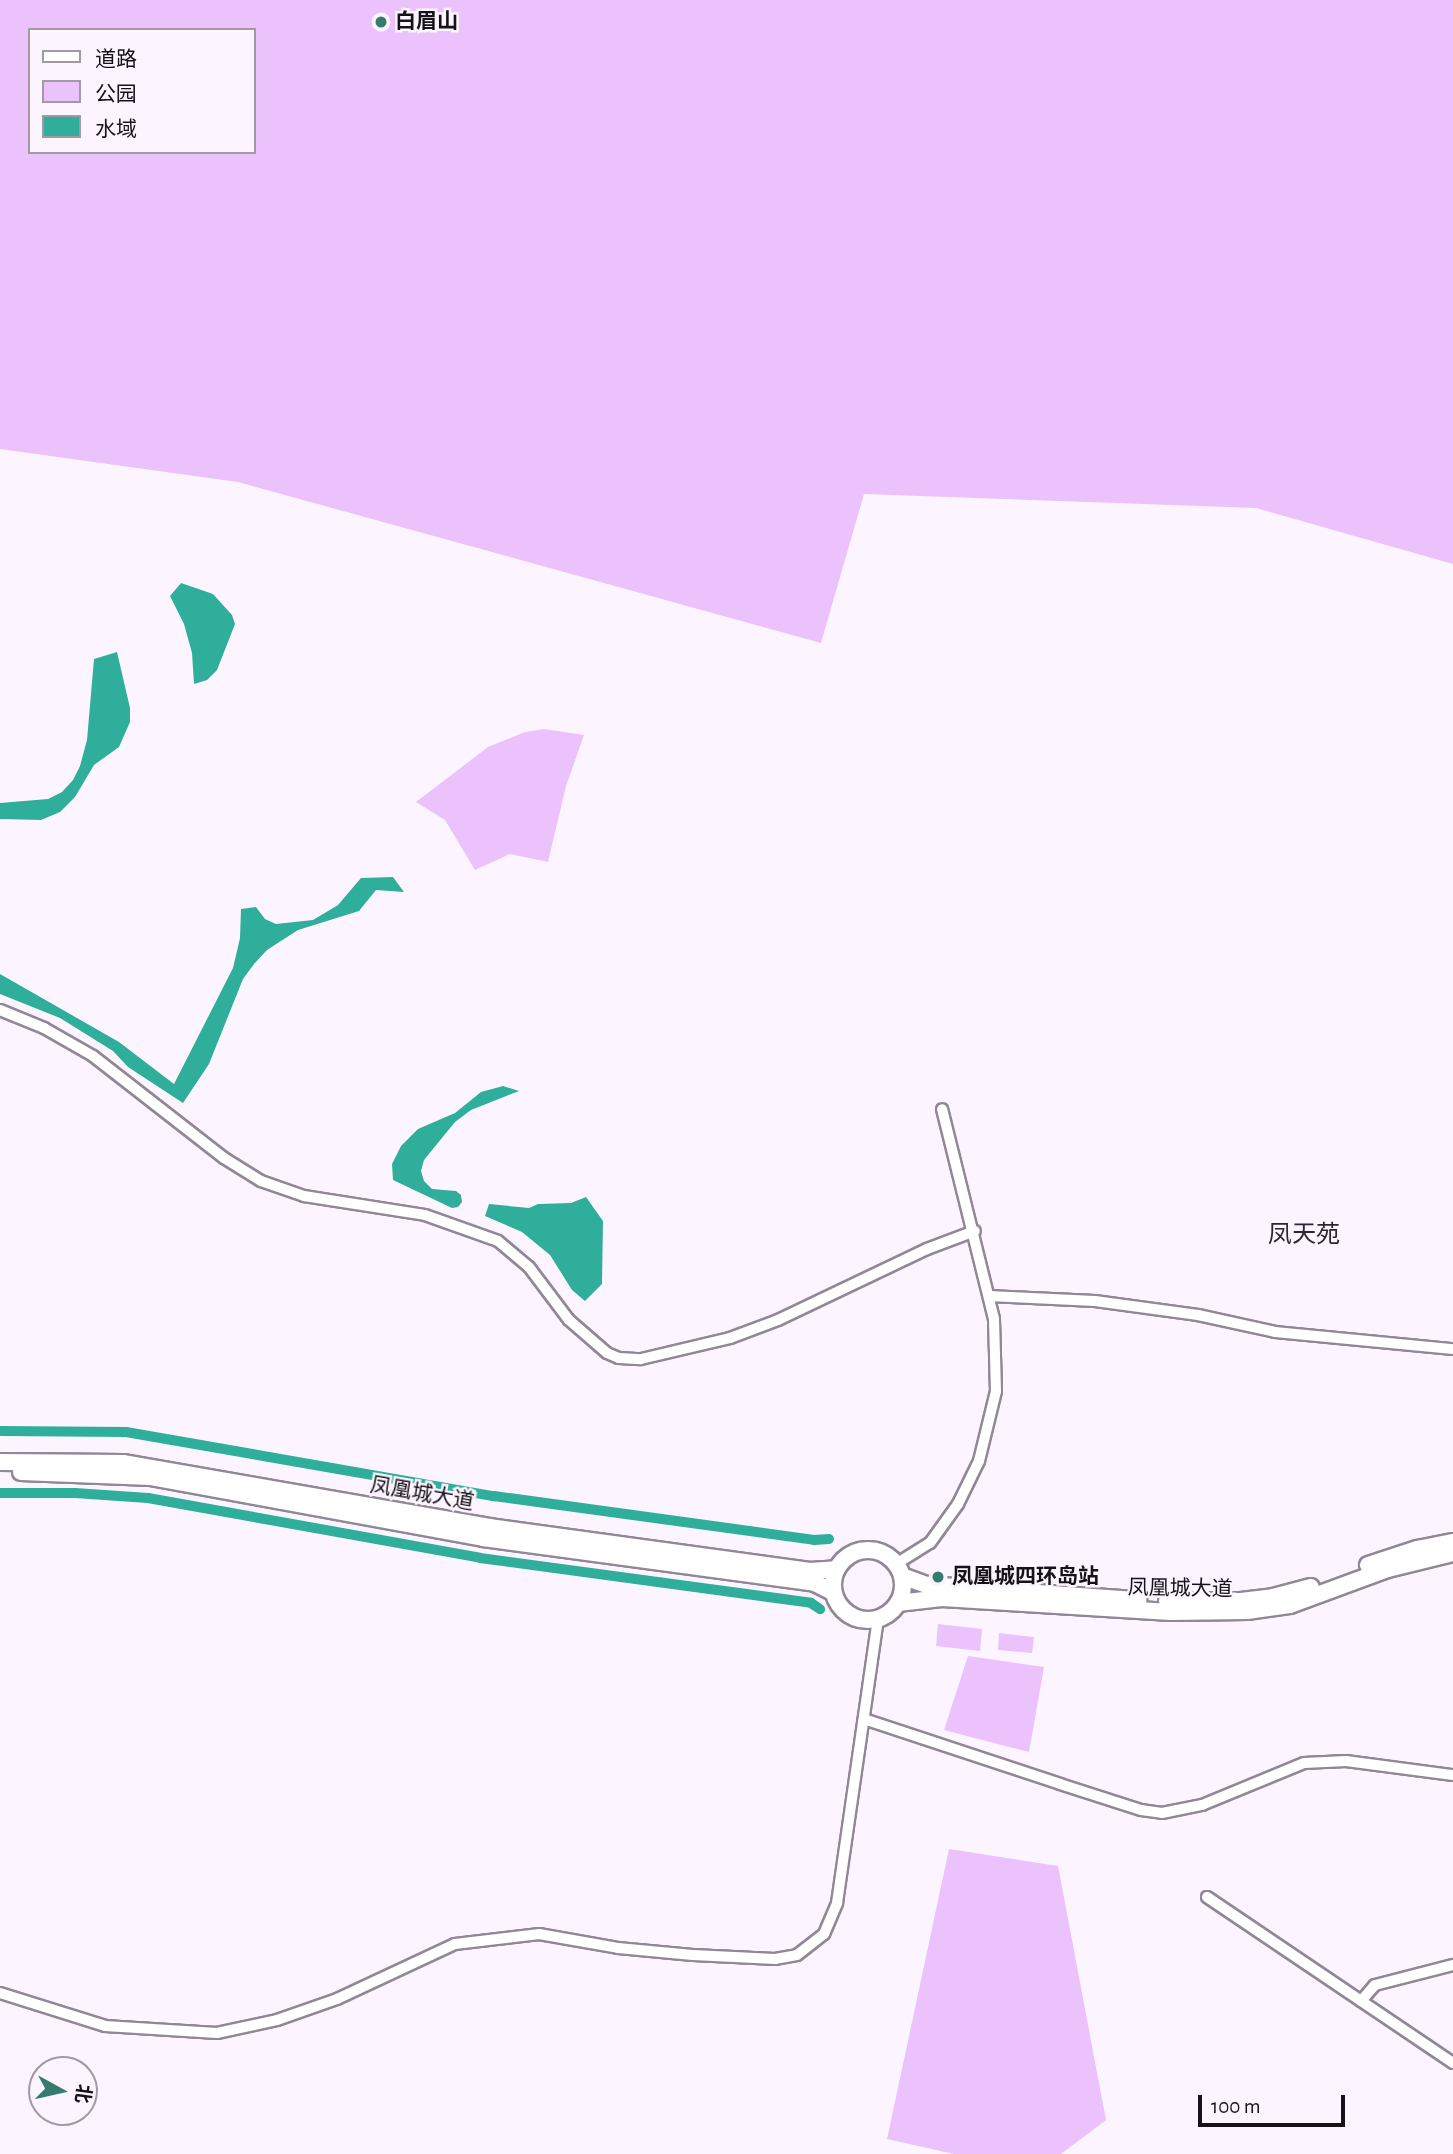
<!DOCTYPE html>
<meta charset="utf-8">
<style>
body{margin:0}
#map{position:relative;width:1453px;height:2154px;overflow:hidden;background:#fcf5ff;font-family:"Alegreya Sans","Noto Sans SC",sans-serif}
div>[style]{position:absolute}
.green>*{inset:0;background:#ebc2fb}
.water>*{inset:0;background:#2fae9b}
.canal>*{height:10px;margin:-5px;padding:0 5px;transform-origin:5px;border-radius:5px;background:#2fae9b}
.roads{filter:drop-shadow(2px 0 #928796) drop-shadow(-2px 0 #928796) drop-shadow(0 2px #928796) drop-shadow(0 -2px #928796)}
.minor>*{height:10px;margin:-5px;padding:0 5px;transform-origin:5px;border-radius:5px;background:#fff}
.secondary>*{height:16px;margin:-8px;padding:0 8px;transform-origin:8px;border-radius:8px;background:#fff}
.secondary>.ring{margin:-8px;padding:0;box-sizing:content-box;background:none;border:16px solid #fff;border-radius:50%}
.dots>*{width:19px;height:19px;translate:-50% -50%;box-sizing:border-box;border:4px solid #fcf5ff;border-radius:50%}
span{translate:-50% -50%;white-space:nowrap;text-align:center;line-height:1.15;-webkit-text-stroke:5px #fcf5ff;paint-order:stroke}
.poi-label{font-size:21px;color:#161218;font-weight:700}
.left{translate:0 -50%;text-align:left}
.street-label{font-size:21px;color:#161218}
.quarter-label{font-size:24px;color:#2e2532}
.legend{position:absolute;left:28px;top:28px;width:228px;height:126px;box-sizing:border-box;background:#fcf5ff;border:2px solid #a09aa3;margin:0;padding:9px 12px;list-style:none;font-size:21px;color:#161218}
.legend li{display:flex;align-items:center;gap:14px;height:35px}
.legend b{width:35px;border:2px solid #a09aa3}
.north{position:absolute;left:28px;top:2056px;width:70px;height:70px;box-sizing:border-box;background:#fcf5ff;border:2px solid #a09aa3;border-radius:50%;rotate:98deg;font-size:19px;font-weight:700;line-height:28px;text-align:center;color:#161218}
.north::after{content:'';display:block;margin:auto;width:24px;height:32px;background:#367b6f;clip-path:polygon(50% 0,100% 100%,50% 72%,0 100%)}
.scale{position:absolute;left:1198px;top:2095px;width:147px;height:32px;box-sizing:border-box;border:4px solid #161218;border-top:0;padding-left:9px;font-size:21px;line-height:24px;white-space:nowrap;color:#161218;-webkit-text-stroke:5px #fcf5ff;paint-order:stroke}
</style>
<div id="map">
<div class="green">
<div style="clip-path:polygon(evenodd,0 0,1453px 0,1453px 564px,1256px 508px,864px 494px,821px 643px,238px 482px,0 449px,0 0,30px 30px,254px 30px,254px 152px,30px 152px,30px 30px)"></div>
<div style="clip-path:polygon(544px 729px,584px 735px,566px 786px,548px 862px,510px 854px,475px 870px,445px 820px,416px 802px,488px 747px,525px 732px)"></div>
<div style="clip-path:polygon(938px 1624px,982px 1629px,980px 1651px,936px 1646px)"></div>
<div style="clip-path:polygon(999px 1633px,1034px 1637px,1032px 1653px,998px 1650px)"></div>
<div style="clip-path:polygon(968px 1656px,1044px 1667px,1029px 1752px,944px 1730px)"></div>
<div style="clip-path:polygon(949px 1849px,1058px 1866px,1106px 2120px,1061px 2154px,954px 2154px,887px 2139px)"></div>
</div>
<div class="water">
<div style="clip-path:polygon(181px 583px,213px 594px,232px 615px,235px 624px,217px 670px,207px 680px,194px 684px,192px 653px,184px 624px,170px 596px)"></div>
<div style="clip-path:polygon(117px 652px,130px 708px,130px 722px,119px 747px,94px 765px,75px 797px,60px 812px,41px 820px,0 819px,0 803px,48px 799px,62px 792px,73px 780px,80px 766px,87px 740px,94px 659px)"></div>
<div style="clip-path:polygon(393px 877px,404px 892px,376px 890px,359px 911px,298px 930px,267px 950px,254px 964px,243px 979px,209px 1064px,183px 1103px,128px 1067px,113px 1051px,60px 1018px,0 994px,0 974px,119px 1042px,174px 1084px,233px 968px,240px 938px,241px 909px,256px 907px,265px 919px,276px 924px,313px 920px,338px 905px,361px 878px)"></div>
<div style="clip-path:polygon(503px 1086px,519px 1091px,471px 1110px,455px 1122px,424px 1160px,421px 1171px,424px 1181px,432px 1189px,456px 1191px,461px 1195px,462px 1202px,458px 1207px,452px 1208px,393px 1180px,392px 1164px,401px 1146px,418px 1129px,455px 1113px,481px 1092px)"></div>
<div style="clip-path:polygon(586px 1197px,603px 1221px,602px 1284px,585px 1301px,572px 1290px,550px 1255px,522px 1232px,485px 1216px,489px 1204px,529px 1208px,538px 1204px,571px 1203px)"></div>
</div>
<div class="canal">
<div style="left:0;top:1431px;width:126px;rotate:0.5deg"></div>
<div style="left:126px;top:1432px;width:374px;rotate:9.9deg"></div>
<div style="left:494px;top:1496px;width:323px;rotate:7.8deg"></div>
<div style="left:814px;top:1540px;width:15px;rotate:-4deg"></div>
<div style="left:0;top:1493px;width:75px"></div>
<div style="left:75px;top:1493px;width:73px;rotate:3.9deg"></div>
<div style="left:148px;top:1498px;width:337px;rotate:10.2deg"></div>
<div style="left:480px;top:1558px;width:334px;rotate:7.7deg"></div>
<div style="left:811px;top:1603px;width:11px;rotate:34deg"></div>
</div>
<div class="roads">
<div class="minor">
<div style="left:0;top:1010px;width:48px;rotate:22.2deg"></div>
<div style="left:44px;top:1028px;width:56px;rotate:29.7deg"></div>
<div style="left:93px;top:1056px;width:166px;rotate:37.9deg"></div>
<div style="left:224px;top:1158px;width:44px;rotate:31.9deg"></div>
<div style="left:261px;top:1181px;width:46px;rotate:19.2deg"></div>
<div style="left:304px;top:1196px;width:122px;rotate:8.9deg"></div>
<div style="left:425px;top:1215px;width:77px;rotate:19.6deg"></div>
<div style="left:498px;top:1241px;width:40px;rotate:40deg"></div>
<div style="left:529px;top:1267px;width:66px;rotate:53deg"></div>
<div style="left:569px;top:1320px;width:50px;rotate:41deg"></div>
<div style="left:607px;top:1353px;width:13px;rotate:23deg"></div>
<div style="left:619px;top:1358px;width:22px;rotate:3deg"></div>
<div style="left:641px;top:1359px;width:91px;rotate:-13.3deg"></div>
<div style="left:730px;top:1338px;width:51px;rotate:-20.6deg"></div>
<div style="left:778px;top:1320px;width:165px;rotate:-25.5deg"></div>
<div style="left:927px;top:1249px;width:51px;rotate:-20.6deg"></div>
<div style="left:989px;top:1296px;width:106px;rotate:2.7deg"></div>
<div style="left:1095px;top:1301px;width:104px;rotate:7.7deg"></div>
<div style="left:1198px;top:1315px;width:79px;rotate:12.4deg"></div>
<div style="left:1275px;top:1332px;width:179px;rotate:5.5deg"></div>
<div style="left:896px;top:1564px;width:40px;rotate:-32deg"></div>
<div style="left:930px;top:1543px;width:48px;rotate:-54.3deg"></div>
<div style="left:958px;top:1504px;width:48px;rotate:-64deg"></div>
<div style="left:979px;top:1461px;width:72px;rotate:-76.3deg"></div>
<div style="left:996px;top:1391px;width:72px;rotate:-91.6deg"></div>
<div style="left:994px;top:1319px;width:216px;rotate:-103.9deg"></div>
<div style="left:864px;top:1719px;width:206px;rotate:18.3deg"></div>
<div style="left:1060px;top:1784px;width:85px;rotate:17.8deg"></div>
<div style="left:1141px;top:1810px;width:21px;rotate:8deg"></div>
<div style="left:1162px;top:1813px;width:41px;rotate:-11.3deg"></div>
<div style="left:1202px;top:1805px;width:110px;rotate:-22.4deg"></div>
<div style="left:1304px;top:1763px;width:42px;rotate:-2.7deg"></div>
<div style="left:1346px;top:1761px;width:108px;rotate:7.5deg"></div>
<div style="left:1207px;top:1897px;width:297px;rotate:34deg"></div>
<div style="left:0;top:1993px;width:110px;rotate:17.4deg"></div>
<div style="left:105px;top:2026px;width:112px;rotate:3.6deg"></div>
<div style="left:217px;top:2033px;width:61px;rotate:-12.2deg"></div>
<div style="left:277px;top:2020px;width:64px;rotate:-19.3deg"></div>
<div style="left:337px;top:1999px;width:130px;rotate:-25deg"></div>
<div style="left:455px;top:1944px;width:85px;rotate:-6.8deg"></div>
<div style="left:539px;top:1934px;width:80px;rotate:10deg"></div>
<div style="left:618px;top:1948px;width:75px;rotate:5.3deg"></div>
<div style="left:693px;top:1955px;width:82px;rotate:2.8deg"></div>
<div style="left:775px;top:1959px;width:22px;rotate:-10deg"></div>
<div style="left:797px;top:1955px;width:34px;rotate:-38deg"></div>
<div style="left:824px;top:1934px;width:34px;rotate:-67deg"></div>
<div style="left:837px;top:1903px;width:286px;rotate:-81.8deg"></div>
<div style="left:1361px;top:2001px;width:21px;rotate:-49deg"></div>
<div style="left:1375px;top:1985px;width:81px;rotate:-14.4deg"></div>
</div>
<div class="secondary">
<div style="left:0;top:1462px;width:123px;rotate:0.5deg"></div>
<div style="left:123px;top:1463px;width:372px;rotate:9.9deg"></div>
<div style="left:489px;top:1527px;width:324px;rotate:7.8deg"></div>
<div style="left:810px;top:1571px;width:26px;rotate:-4deg"></div>
<div style="left:21px;top:1472px;width:130px;rotate:2.2deg"></div>
<div style="left:151px;top:1477px;width:338px;rotate:10.4deg"></div>
<div style="left:483px;top:1538px;width:335px;rotate:7.7deg"></div>
<div style="left:815px;top:1583px;width:20px;rotate:27deg"></div>
<div class="ring" style="left:833px;top:1550px;width:54px;height:54px"></div>
<div style="left:1368px;top:1565px;width:52px;rotate:-18.1deg"></div>
<div style="left:1417px;top:1549px;width:37px;rotate:-11deg"></div>
<div style="left:902px;top:1576px;width:27px;rotate:20deg"></div>
<div style="left:927px;top:1585px;width:212px;rotate:4.1deg"></div>
<div style="left:1167px;top:1601px;width:74px"></div>
<div style="left:1241px;top:1601px;width:32px;rotate:-7deg"></div>
<div style="left:1273px;top:1597px;width:39px;rotate:-15deg"></div>
<div style="left:898px;top:1603px;width:44px;rotate:-6.5deg"></div>
<div style="left:942px;top:1598px;width:229px;rotate:3.5deg"></div>
<div style="left:1171px;top:1612px;width:76px;rotate:-0.8deg"></div>
<div style="left:1247px;top:1611px;width:43px;rotate:-7.9deg"></div>
<div style="left:1290px;top:1605px;width:104px;rotate:-20.2deg"></div>
<div style="left:1388px;top:1569px;width:67px;rotate:-13.8deg"></div>
</div>
</div>
<div class="dots">
<div style="left:381px;top:22px;background:#367b6f"></div>
<div style="left:938px;top:1577px;background:#367b6f"></div>
</div>
<div class="poi-label">
<span class="left" style="left:395px;top:22px">白眉山</span>
<span class="left" style="left:952px;top:1577px">凤凰城四环岛站</span>
</div>
<div class="street-label">
<span style="left:422px;top:1494px;rotate:10deg">凤凰城大道</span>
<span style="left:1180px;top:1589px;rotate:1deg">凤凰城大道</span>
</div>
<div class="quarter-label">
<span style="left:1304px;top:1236px">凤天苑</span>
</div>
<ul class="legend">
<li><b style="height:9px;background:#fff"></b>道路</li>
<li><b style="height:19px;background:#ebc2fb"></b>公园</li>
<li><b style="height:19px;background:#2fae9b"></b>水域</li>
</ul>
<div class="north">北</div>
<div class="scale">100 m</div>
</div>
